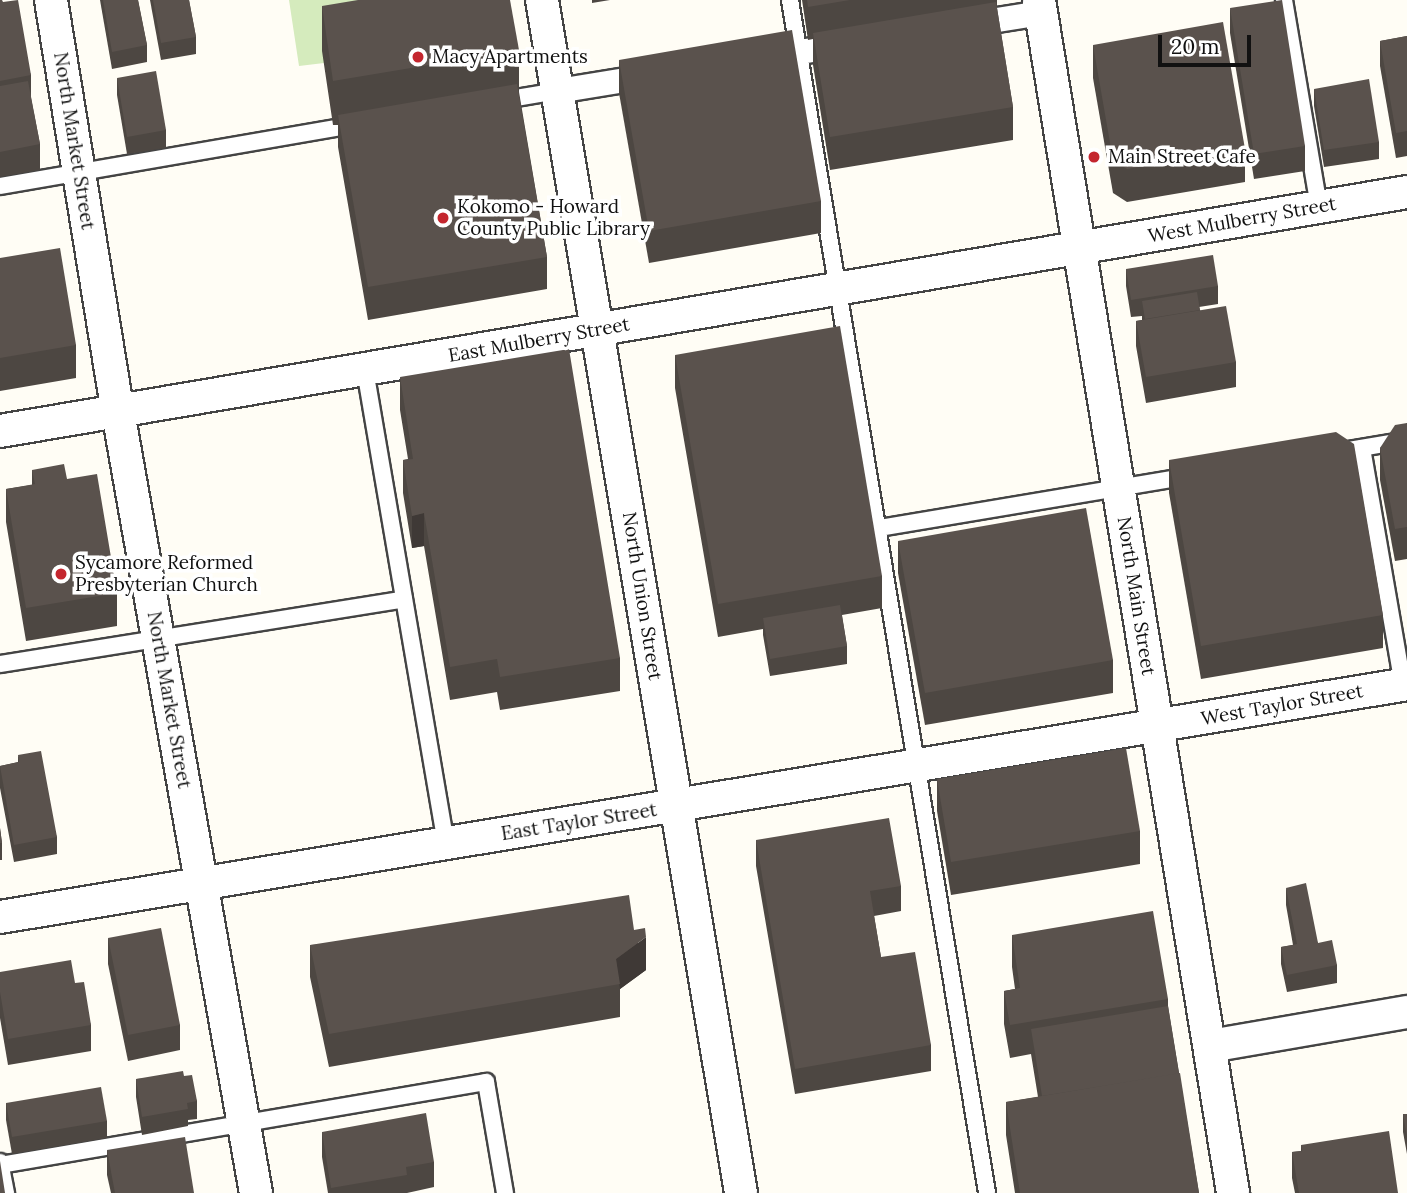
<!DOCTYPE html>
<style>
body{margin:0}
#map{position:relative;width:1407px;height:1193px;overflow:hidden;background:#fffdf5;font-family:Lora,serif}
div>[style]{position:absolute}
.green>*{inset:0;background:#d5ebbd}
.roads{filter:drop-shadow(2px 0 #444) drop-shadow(-2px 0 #444) drop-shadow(0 2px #444) drop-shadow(0 -2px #444)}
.service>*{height:16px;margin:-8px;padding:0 8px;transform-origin:8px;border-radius:8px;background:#fff}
.pedestrian>*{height:24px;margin:-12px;padding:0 12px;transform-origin:12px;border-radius:12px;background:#fff}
.minor>*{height:32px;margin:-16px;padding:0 16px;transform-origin:16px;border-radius:16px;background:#fff}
.wall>*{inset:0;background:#4d4742}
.shaded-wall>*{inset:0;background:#3f3936}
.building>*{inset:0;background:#5a524d}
.dots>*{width:19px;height:19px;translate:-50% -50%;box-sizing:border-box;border:4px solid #fff;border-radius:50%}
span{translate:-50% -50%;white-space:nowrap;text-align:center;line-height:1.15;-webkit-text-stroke:7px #fff;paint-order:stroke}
.poi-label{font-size:19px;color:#111}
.left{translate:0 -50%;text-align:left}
.street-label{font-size:19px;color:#111}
.scale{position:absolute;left:1158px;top:35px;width:93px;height:32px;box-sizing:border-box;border:4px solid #111;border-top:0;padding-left:9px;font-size:21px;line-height:24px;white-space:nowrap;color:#111;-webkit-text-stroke:5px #fff;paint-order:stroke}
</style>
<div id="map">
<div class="green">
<div style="clip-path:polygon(289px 0,435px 0,324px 63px,299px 66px)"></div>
</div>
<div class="roads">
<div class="service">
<div style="left:790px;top:0;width:1209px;rotate:80.62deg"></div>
<div style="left:1284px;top:0;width:210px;rotate:80.4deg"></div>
<div style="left:498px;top:101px;width:61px;rotate:-9.5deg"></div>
<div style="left:0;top:186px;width:364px;rotate:-9.8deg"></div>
<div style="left:365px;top:370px;width:480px;rotate:80.3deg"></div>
<div style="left:1362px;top:448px;width:241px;rotate:80.2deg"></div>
<div style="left:1337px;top:452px;width:71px;rotate:-9.7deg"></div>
<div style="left:879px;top:528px;width:315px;rotate:-9.5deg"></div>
<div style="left:0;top:664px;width:409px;rotate:-9.1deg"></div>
<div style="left:0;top:1162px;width:32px;rotate:79deg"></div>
<div style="left:0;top:1165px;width:493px;rotate:-9.7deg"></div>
<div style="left:486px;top:1082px;width:113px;rotate:80.3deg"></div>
</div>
<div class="pedestrian">
<div style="left:966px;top:25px;width:76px;rotate:-9.1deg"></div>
<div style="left:762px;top:58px;width:83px;rotate:-9deg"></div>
<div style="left:558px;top:91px;width:93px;rotate:-9.3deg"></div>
</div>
<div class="minor">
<div style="left:51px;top:0;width:417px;rotate:80.8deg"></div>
<div style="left:118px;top:412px;width:793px;rotate:79.98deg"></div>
<div style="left:542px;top:0;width:1209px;rotate:80.53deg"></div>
<div style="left:1039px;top:0;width:1209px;rotate:80.76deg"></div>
<div style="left:0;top:431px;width:1427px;rotate:-9.64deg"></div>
<div style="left:0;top:917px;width:1426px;rotate:-9.4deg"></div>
<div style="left:1210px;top:1046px;width:200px;rotate:-9.8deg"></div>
</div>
</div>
<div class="wall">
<div style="clip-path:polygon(0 0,31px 75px,31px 98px,40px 144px,40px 170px,0 177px)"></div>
<div style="clip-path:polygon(100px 0,138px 0,147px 45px,147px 62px,112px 69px)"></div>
<div style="clip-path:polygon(150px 0,189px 0,196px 37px,196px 54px,161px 60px)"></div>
<div style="clip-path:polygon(592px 0,610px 0,592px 3px)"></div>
<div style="clip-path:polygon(802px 0,997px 0,997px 8px,1013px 107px,1013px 140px,830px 170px,813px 65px,813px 39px,808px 40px)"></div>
<div style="clip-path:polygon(322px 6px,519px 50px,519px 92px,547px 257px,547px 289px,368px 320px,338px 147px,338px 125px,333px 125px,322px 51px)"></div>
<div style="clip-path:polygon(1230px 8px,1305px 146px,1305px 171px,1254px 179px,1230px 33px)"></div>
<div style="clip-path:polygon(1407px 36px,1407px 156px,1396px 158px,1380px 66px,1380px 41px)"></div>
<div style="clip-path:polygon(1093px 45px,1245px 149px,1245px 182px,1127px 202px,1113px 193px,1093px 78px)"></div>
<div style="clip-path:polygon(619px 60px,821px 201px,821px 233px,649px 263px,619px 93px)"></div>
<div style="clip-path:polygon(117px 78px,166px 130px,166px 148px,127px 154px,117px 95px)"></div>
<div style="clip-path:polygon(1314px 89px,1379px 142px,1379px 159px,1324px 167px,1314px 106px)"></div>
<div style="clip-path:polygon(0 258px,76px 345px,76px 378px,0 391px)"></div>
<div style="clip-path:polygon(1126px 269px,1218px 286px,1218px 304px,1199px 307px,1200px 310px,1236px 362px,1236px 387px,1146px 403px,1136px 346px,1136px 321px,1142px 320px,1142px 316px,1131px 317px,1126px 286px)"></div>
<div style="clip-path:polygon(675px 355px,882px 576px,882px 608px,842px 615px,847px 646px,847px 664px,770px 676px,763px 635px,763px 629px,718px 637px,675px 388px)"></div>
<div style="clip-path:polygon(400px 377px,620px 658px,620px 691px,500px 710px,497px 692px,450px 700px,424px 546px,412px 548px,403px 493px,403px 460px,408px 459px,400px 410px)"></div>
<div style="clip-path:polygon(1407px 423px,1407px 559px,1395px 561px,1380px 480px,1380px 448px)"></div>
<div style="clip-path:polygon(1169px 460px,1383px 615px,1383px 648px,1201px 679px,1169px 493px)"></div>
<div style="clip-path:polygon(32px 470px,67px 479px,117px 593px,117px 626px,26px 641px,6px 522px,6px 489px,32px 485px)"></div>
<div style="clip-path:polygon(898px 541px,1113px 660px,1113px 693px,925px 725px,898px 573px)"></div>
<div style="clip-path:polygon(18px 755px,57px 837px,57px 854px,14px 862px,0 788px,0 766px,18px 762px)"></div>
<div style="clip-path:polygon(937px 779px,1140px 831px,1140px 864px,951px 895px,937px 811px)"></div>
<div style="clip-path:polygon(0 828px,2px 843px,2px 860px,0 860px)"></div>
<div style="clip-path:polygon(756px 840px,901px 886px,901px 911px,874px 916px,881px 957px,931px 1045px,931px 1071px,795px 1094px,756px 866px)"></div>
<div style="clip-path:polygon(1286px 888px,1318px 943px,1337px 965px,1337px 983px,1287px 992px,1281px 964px,1281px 947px,1293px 945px,1286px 905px)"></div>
<div style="clip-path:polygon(634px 930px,646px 970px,620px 989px,620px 1017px,329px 1067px,310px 977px,310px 945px)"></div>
<div style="clip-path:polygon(1012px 935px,1168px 999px,1168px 1006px,1199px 1193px,1015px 1193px,1006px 1135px,1006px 1102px,1038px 1097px,1031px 1054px,1010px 1058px,1004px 1024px,1004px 991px,1015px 989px,1012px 967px)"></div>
<div style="clip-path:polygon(108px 938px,180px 1025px,180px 1050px,128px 1061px,108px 964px)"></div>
<div style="clip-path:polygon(0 972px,75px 983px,91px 1025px,91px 1051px,8px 1065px,0 1018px)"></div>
<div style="clip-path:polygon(184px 1076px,197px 1101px,197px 1119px,188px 1120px,188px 1126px,142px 1135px,136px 1097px,136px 1079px)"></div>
<div style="clip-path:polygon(6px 1103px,107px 1121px,107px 1138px,12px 1154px,6px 1120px)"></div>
<div style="clip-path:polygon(1403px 1114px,1407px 1114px,1407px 1154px,1403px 1132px)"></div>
<div style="clip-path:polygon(322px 1132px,434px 1162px,434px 1187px,407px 1193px,328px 1193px,322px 1157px)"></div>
<div style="clip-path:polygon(1301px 1145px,1398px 1193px,1295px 1193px,1292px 1178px,1292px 1152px,1301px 1151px)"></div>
<div style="clip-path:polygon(107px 1150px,194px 1193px,111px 1193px,107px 1175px)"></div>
</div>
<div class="shaded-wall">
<div style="clip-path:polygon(424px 513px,424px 546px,412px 548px,412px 516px)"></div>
<div style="clip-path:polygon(646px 937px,646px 970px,620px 989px,616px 959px)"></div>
</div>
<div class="building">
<div style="clip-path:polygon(0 0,2px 0,3px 2px,18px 0,31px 75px,0 81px)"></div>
<div style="clip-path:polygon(103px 0,138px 0,147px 45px,112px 52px)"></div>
<div style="clip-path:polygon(153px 0,189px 0,196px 37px,161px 43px)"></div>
<div style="clip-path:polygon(358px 0,510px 0,519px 50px,333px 81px,322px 6px)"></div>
<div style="clip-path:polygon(807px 0,850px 0,808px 7px)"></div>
<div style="clip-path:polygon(1282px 0,1305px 146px,1254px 154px,1230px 8px)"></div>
<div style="clip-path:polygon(996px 2px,1013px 107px,830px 137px,813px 33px)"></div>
<div style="clip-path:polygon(1223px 22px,1245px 149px,1127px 169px,1113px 160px,1093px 45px)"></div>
<div style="clip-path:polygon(792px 30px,821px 201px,649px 231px,619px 60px)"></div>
<div style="clip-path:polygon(1407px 36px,1407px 131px,1396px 133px,1380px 41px)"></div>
<div style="clip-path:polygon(156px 71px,166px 130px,127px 137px,117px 78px)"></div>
<div style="clip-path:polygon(1369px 79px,1379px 142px,1324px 150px,1314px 89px)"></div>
<div style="clip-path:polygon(28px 81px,40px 144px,0 152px,0 86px)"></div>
<div style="clip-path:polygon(517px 84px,547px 257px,368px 287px,338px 115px)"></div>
<div style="clip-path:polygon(60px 248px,76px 345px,0 358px,0 258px)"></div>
<div style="clip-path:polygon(1213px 255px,1218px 286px,1131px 300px,1126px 269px)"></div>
<div style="clip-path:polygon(1197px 292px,1200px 310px,1145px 319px,1142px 301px)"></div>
<div style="clip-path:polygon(1226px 306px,1236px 362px,1146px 377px,1136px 321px)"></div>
<div style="clip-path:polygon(840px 326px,882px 576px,718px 604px,675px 355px)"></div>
<div style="clip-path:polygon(569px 349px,620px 658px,500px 677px,497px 659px,450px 667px,424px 513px,412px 516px,403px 460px,413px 459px,400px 377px)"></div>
<div style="clip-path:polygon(1407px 423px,1407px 527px,1395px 529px,1380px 448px,1395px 425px)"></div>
<div style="clip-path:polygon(1336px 432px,1354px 444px,1383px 615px,1201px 646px,1169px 460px)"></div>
<div style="clip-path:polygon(64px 464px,67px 479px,97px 474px,117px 593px,26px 608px,6px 489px,35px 484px,32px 470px)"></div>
<div style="clip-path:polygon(1086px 508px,1113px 660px,925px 693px,898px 541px)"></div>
<div style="clip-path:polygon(840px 605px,847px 646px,770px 659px,763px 618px)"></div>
<div style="clip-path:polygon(1126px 748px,1140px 831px,951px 862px,937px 779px)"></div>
<div style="clip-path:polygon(41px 751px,57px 837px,14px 845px,0 766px,19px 762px,18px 755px)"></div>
<div style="clip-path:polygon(889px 818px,901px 886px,870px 891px,881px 957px,915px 952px,931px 1045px,795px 1069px,756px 840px)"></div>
<div style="clip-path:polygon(0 828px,2px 843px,0 843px)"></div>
<div style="clip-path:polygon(1306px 883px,1318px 943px,1332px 940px,1337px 965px,1287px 975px,1281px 947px,1297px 944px,1286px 888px)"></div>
<div style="clip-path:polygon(629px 895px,634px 930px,645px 928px,646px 937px,616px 959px,620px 984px,329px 1034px,310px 945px)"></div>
<div style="clip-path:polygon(1153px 911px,1168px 999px,1010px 1025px,1004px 991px,1020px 988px,1012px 935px)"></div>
<div style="clip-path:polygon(161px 928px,180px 1025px,128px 1035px,108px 938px)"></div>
<div style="clip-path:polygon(71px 960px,75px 983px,84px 982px,91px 1025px,8px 1039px,0 992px,0 972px)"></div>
<div style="clip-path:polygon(1168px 1006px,1179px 1074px,1042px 1096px,1031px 1029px)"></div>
<div style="clip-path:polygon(183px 1071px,184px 1076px,192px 1075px,197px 1101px,187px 1103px,188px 1109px,142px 1117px,136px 1079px)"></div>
<div style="clip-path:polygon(1180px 1073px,1199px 1193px,1020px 1193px,1006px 1102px)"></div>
<div style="clip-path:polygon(101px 1087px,107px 1121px,12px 1137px,6px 1103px)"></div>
<div style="clip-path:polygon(426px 1113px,434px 1162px,406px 1167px,407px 1175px,331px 1188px,322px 1132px)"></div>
<div style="clip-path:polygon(1403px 1114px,1407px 1114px,1407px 1137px)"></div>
<div style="clip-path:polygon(1389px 1131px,1398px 1193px,1299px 1193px,1292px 1152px,1302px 1151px,1301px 1145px)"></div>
<div style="clip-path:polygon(185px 1137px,194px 1193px,115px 1193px,107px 1150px)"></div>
<div style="clip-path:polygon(0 1161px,5px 1193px,0 1193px)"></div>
</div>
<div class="dots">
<div style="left:418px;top:57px;background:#c4262e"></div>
<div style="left:1094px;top:157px;background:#c4262e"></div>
<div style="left:443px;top:218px;background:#c4262e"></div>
<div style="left:61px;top:574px;background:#c4262e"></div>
</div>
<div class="poi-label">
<span class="left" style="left:432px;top:57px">Macy Apartments</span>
<span class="left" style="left:1108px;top:157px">Main Street Cafe</span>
<span class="left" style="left:457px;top:218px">Kokomo - Howard<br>County Public Library</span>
<span class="left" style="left:75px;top:574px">Sycamore Reformed<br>Presbyterian Church</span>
</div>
<div class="street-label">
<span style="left:74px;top:141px;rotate:81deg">North Market Street</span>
<span style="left:1242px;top:220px;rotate:-10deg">West Mulberry Street</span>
<span style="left:539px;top:340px;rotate:-10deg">East Mulberry Street</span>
<span style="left:642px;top:596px;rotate:81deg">North Union Street</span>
<span style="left:1136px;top:596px;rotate:81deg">North Main Street</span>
<span style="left:169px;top:700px;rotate:80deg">North Market Street</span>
<span style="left:1282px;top:705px;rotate:-10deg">West Taylor Street</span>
<span style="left:579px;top:822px;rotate:-9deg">East Taylor Street</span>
</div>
<div class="scale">20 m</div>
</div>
